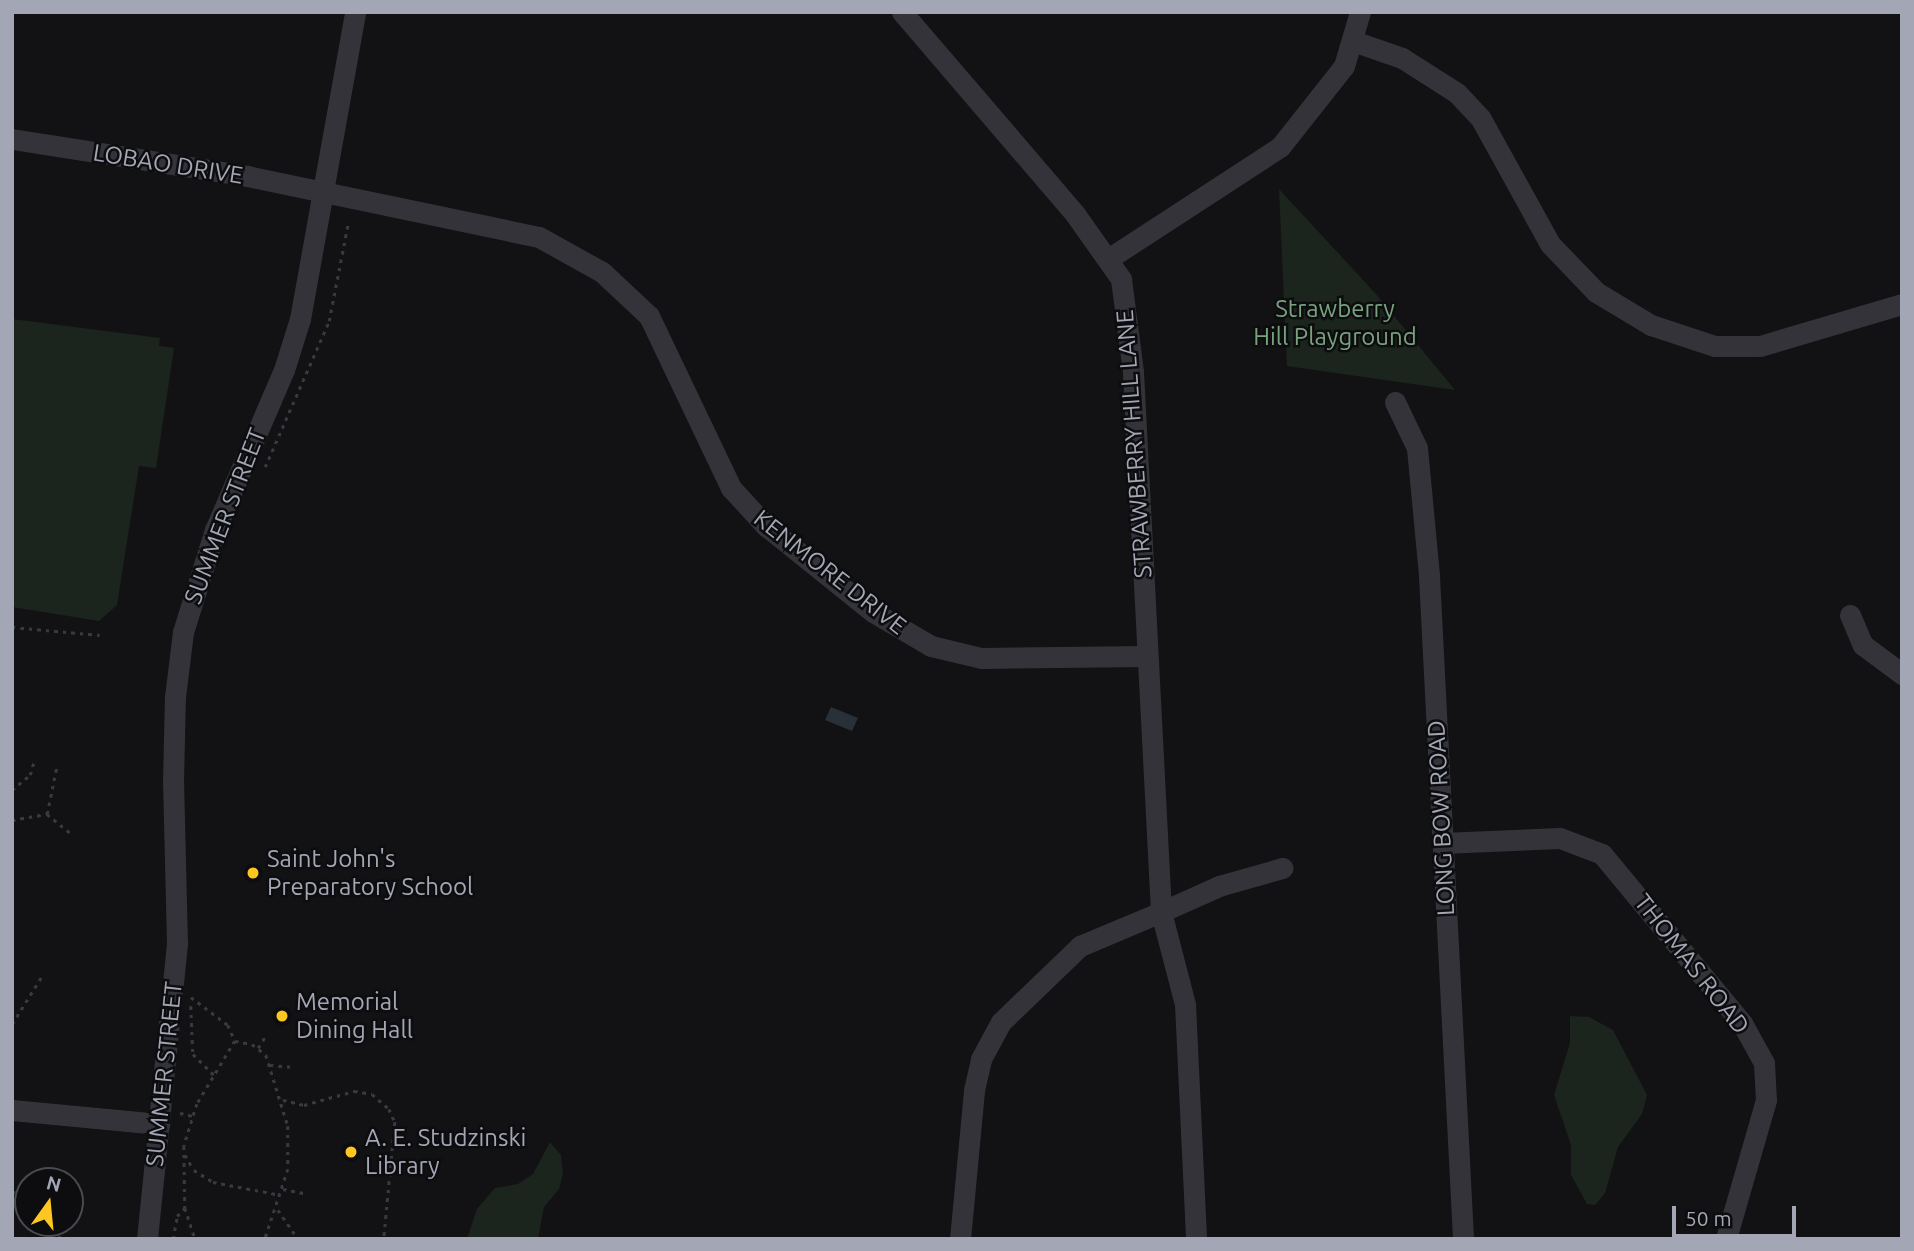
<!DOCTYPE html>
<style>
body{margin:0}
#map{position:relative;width:1914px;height:1251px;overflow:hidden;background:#121214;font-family:Ubuntu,sans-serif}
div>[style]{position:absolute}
.green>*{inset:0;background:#1c241e}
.water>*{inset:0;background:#283038}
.path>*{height:2.5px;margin-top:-1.25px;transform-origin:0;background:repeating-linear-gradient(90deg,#393a40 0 3.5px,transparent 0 8.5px)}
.minor>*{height:21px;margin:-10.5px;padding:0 10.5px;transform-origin:10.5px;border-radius:10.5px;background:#333339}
.dots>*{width:19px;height:19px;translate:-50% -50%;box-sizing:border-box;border:4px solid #0d0d0f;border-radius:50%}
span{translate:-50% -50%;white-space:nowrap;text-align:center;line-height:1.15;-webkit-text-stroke:5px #0d0d0f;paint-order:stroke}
.street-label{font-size:24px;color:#a3a7b5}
.park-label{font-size:24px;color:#78a27e}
.poi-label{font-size:24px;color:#a3a7b5}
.left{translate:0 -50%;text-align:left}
.frame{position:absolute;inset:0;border:14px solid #a3a7b5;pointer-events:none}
.north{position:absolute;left:14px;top:1167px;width:70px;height:70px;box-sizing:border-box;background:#0d0d0f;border:2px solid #494b51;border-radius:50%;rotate:15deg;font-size:19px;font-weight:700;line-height:28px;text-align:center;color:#a3a7b5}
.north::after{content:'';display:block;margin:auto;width:24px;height:32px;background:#fec620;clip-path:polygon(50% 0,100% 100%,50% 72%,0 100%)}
.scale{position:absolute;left:1672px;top:1206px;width:124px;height:32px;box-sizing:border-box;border:4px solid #a3a7b5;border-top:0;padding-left:9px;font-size:21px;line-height:24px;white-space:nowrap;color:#a3a7b5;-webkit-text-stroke:5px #0d0d0f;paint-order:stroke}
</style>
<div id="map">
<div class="green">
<div style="clip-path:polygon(1279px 189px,1376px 294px,1455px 390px,1287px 366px)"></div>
<div style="clip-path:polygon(12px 319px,160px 338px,159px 346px,174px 348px,156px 468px,139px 466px,117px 605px,99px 621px,12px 607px)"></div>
<div style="clip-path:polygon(1570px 1016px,1589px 1017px,1613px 1030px,1647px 1095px,1642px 1114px,1618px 1147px,1605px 1193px,1595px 1205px,1587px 1204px,1571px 1175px,1571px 1145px,1554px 1095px,1570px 1043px)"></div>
<div style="clip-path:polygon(550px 1142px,561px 1155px,563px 1174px,559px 1189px,544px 1207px,538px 1239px,467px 1239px,477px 1209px,495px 1188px,518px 1184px,533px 1174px)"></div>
</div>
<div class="water">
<div style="clip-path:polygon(831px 707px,858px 718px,852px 731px,825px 720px)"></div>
</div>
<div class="path">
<div style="left:265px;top:467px;width:159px;rotate:-66.3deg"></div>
<div style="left:329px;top:321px;width:100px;rotate:-79deg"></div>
<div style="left:12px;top:627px;width:88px;rotate:5.2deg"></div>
<div style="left:12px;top:790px;width:23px;rotate:-40deg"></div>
<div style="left:30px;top:775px;width:15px;rotate:-74deg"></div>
<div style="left:47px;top:814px;width:32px;rotate:39deg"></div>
<div style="left:12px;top:820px;width:36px;rotate:-10deg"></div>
<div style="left:47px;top:814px;width:50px;rotate:-78.5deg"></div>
<div style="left:191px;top:997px;width:46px;rotate:37.1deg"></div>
<div style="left:228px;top:1025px;width:17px;rotate:66deg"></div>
<div style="left:235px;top:1041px;width:74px;rotate:121.1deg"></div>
<div style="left:197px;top:1104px;width:44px;rotate:107.2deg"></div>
<div style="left:184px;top:1146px;width:62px;rotate:89.1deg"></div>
<div style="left:185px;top:1208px;width:33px;rotate:72deg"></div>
<div style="left:191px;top:1006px;width:48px;rotate:87.6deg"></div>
<div style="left:193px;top:1054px;width:30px;rotate:45deg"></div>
<div style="left:12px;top:1024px;width:57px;rotate:-58deg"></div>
<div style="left:235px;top:1041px;width:17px;rotate:10deg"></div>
<div style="left:252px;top:1044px;width:18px;rotate:38deg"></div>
<div style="left:266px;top:1055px;width:74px;rotate:72.8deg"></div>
<div style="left:288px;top:1126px;width:43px;rotate:90deg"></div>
<div style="left:288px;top:1169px;width:74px;rotate:108.2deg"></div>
<div style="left:258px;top:1048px;width:13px;rotate:-58deg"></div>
<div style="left:270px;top:1065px;width:21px;rotate:5deg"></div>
<div style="left:283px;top:1100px;width:22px;rotate:13deg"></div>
<div style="left:304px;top:1105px;width:52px;rotate:-15.6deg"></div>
<div style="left:354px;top:1091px;width:18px;rotate:9deg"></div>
<div style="left:372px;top:1094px;width:23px;rotate:41deg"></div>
<div style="left:389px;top:1109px;width:14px;rotate:65deg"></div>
<div style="left:395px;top:1122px;width:118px;rotate:95.4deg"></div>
<div style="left:180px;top:1113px;width:13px;rotate:13deg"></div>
<div style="left:185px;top:1155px;width:17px;rotate:59deg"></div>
<div style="left:194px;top:1170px;width:22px;rotate:32deg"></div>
<div style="left:213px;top:1182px;width:69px;rotate:10.8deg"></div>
<div style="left:283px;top:1189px;width:25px;rotate:11deg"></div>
<div style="left:12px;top:1192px;width:16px;rotate:7deg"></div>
<div style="left:278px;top:1210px;width:35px;rotate:55deg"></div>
<div style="left:59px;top:1239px;width:16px;rotate:-83deg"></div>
<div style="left:173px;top:1239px;width:23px;rotate:-80deg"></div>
<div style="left:177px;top:1216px;width:11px;rotate:-45deg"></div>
</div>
<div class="minor">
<div style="left:902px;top:12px;width:266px;rotate:49.4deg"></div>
<div style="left:1075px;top:214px;width:80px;rotate:54.7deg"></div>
<div style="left:1121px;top:279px;width:94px;rotate:82.6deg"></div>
<div style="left:1133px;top:372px;width:541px;rotate:87.03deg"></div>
<div style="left:1161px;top:912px;width:64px;rotate:-24.1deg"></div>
<div style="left:1219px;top:886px;width:66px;rotate:-15.9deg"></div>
<div style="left:1353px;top:41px;width:52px;rotate:19.1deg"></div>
<div style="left:1402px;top:58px;width:65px;rotate:32.5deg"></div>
<div style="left:1457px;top:93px;width:35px;rotate:47deg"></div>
<div style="left:1481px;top:119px;width:143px;rotate:61.1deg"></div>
<div style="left:1550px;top:244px;width:66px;rotate:46.2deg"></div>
<div style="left:1596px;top:292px;width:64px;rotate:31deg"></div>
<div style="left:1651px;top:325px;width:67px;rotate:18.2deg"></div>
<div style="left:1715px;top:346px;width:45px"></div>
<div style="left:1760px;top:346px;width:148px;rotate:-16.5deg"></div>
<div style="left:12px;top:139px;width:238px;rotate:8.9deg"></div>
<div style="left:247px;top:176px;width:298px;rotate:11.8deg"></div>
<div style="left:539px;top:237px;width:72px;rotate:29.1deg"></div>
<div style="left:602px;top:272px;width:64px;rotate:43.1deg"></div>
<div style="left:649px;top:316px;width:191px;rotate:64.5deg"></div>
<div style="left:731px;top:488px;width:52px;rotate:47.4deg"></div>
<div style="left:766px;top:526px;width:137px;rotate:38.8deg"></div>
<div style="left:873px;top:612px;width:67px;rotate:30.4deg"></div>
<div style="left:931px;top:646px;width:51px;rotate:13.5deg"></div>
<div style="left:981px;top:658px;width:166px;rotate:-0.7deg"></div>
<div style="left:1108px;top:259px;width:205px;rotate:-33.1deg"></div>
<div style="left:1280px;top:147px;width:103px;rotate:-51.7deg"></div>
<div style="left:1344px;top:66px;width:56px;rotate:-73.5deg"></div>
<div style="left:1395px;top:402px;width:51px;rotate:64.4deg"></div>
<div style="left:1417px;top:448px;width:129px;rotate:84.6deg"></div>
<div style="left:1429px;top:576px;width:664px;rotate:87.06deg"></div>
<div style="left:1850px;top:615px;width:33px;rotate:67deg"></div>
<div style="left:1863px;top:645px;width:49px;rotate:36.6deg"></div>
<div style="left:1442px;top:843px;width:118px;rotate:-2.4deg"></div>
<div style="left:1560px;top:838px;width:45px;rotate:20.9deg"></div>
<div style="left:1602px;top:854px;width:219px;rotate:50.4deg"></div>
<div style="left:1742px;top:1023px;width:46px;rotate:61.2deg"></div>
<div style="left:1764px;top:1063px;width:37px;rotate:87deg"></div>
<div style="left:1766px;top:1100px;width:145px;rotate:106.1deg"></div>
<div style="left:12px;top:1110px;width:148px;rotate:5.4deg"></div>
<div style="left:147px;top:1239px;width:298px;rotate:-84.2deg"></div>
<div style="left:177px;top:943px;width:161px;rotate:-91.4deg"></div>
<div style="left:173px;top:782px;width:85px;rotate:-88.7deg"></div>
<div style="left:175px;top:697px;width:65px;rotate:-83deg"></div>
<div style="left:183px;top:632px;width:107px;rotate:-72.6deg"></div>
<div style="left:215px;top:530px;width:174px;rotate:-66.7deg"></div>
<div style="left:284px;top:370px;width:53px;rotate:-72.6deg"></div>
<div style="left:300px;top:319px;width:312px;rotate:-79.8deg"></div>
<div style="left:960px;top:1239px;width:150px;rotate:-84.6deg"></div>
<div style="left:974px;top:1090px;width:32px;rotate:-77deg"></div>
<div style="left:981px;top:1059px;width:42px;rotate:-61.6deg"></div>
<div style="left:1001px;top:1022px;width:110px;rotate:-43.9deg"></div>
<div style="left:1080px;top:946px;width:88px;rotate:-22.8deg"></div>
<div style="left:1161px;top:912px;width:95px;rotate:75.4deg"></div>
<div style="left:1185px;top:1004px;width:235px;rotate:87.3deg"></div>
</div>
<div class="dots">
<div style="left:253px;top:873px;background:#fec620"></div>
<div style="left:282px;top:1016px;background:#fec620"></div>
<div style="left:351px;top:1152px;background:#fec620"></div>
</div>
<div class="street-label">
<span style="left:168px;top:164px;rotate:9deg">LOBAO DRIVE</span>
<span style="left:1134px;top:444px;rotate:-94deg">STRAWBERRY HILL LANE</span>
<span style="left:225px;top:516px;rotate:-69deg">SUMMER STREET</span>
<span style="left:830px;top:572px;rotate:38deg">KENMORE DRIVE</span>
<span style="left:1441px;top:818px;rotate:-93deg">LONG BOW ROAD</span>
<span style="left:1692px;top:964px;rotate:52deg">THOMAS ROAD</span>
<span style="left:164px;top:1074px;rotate:-84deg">SUMMER STREET</span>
</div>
<div class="park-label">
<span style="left:1335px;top:323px">Strawberry<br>Hill Playground</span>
</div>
<div class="poi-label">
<span class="left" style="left:267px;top:873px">Saint John's<br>Preparatory School</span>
<span class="left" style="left:296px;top:1016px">Memorial<br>Dining Hall</span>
<span class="left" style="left:365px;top:1152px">A. E. Studzinski<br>Library</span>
</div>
<div class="frame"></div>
<div class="north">N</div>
<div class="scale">50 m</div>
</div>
